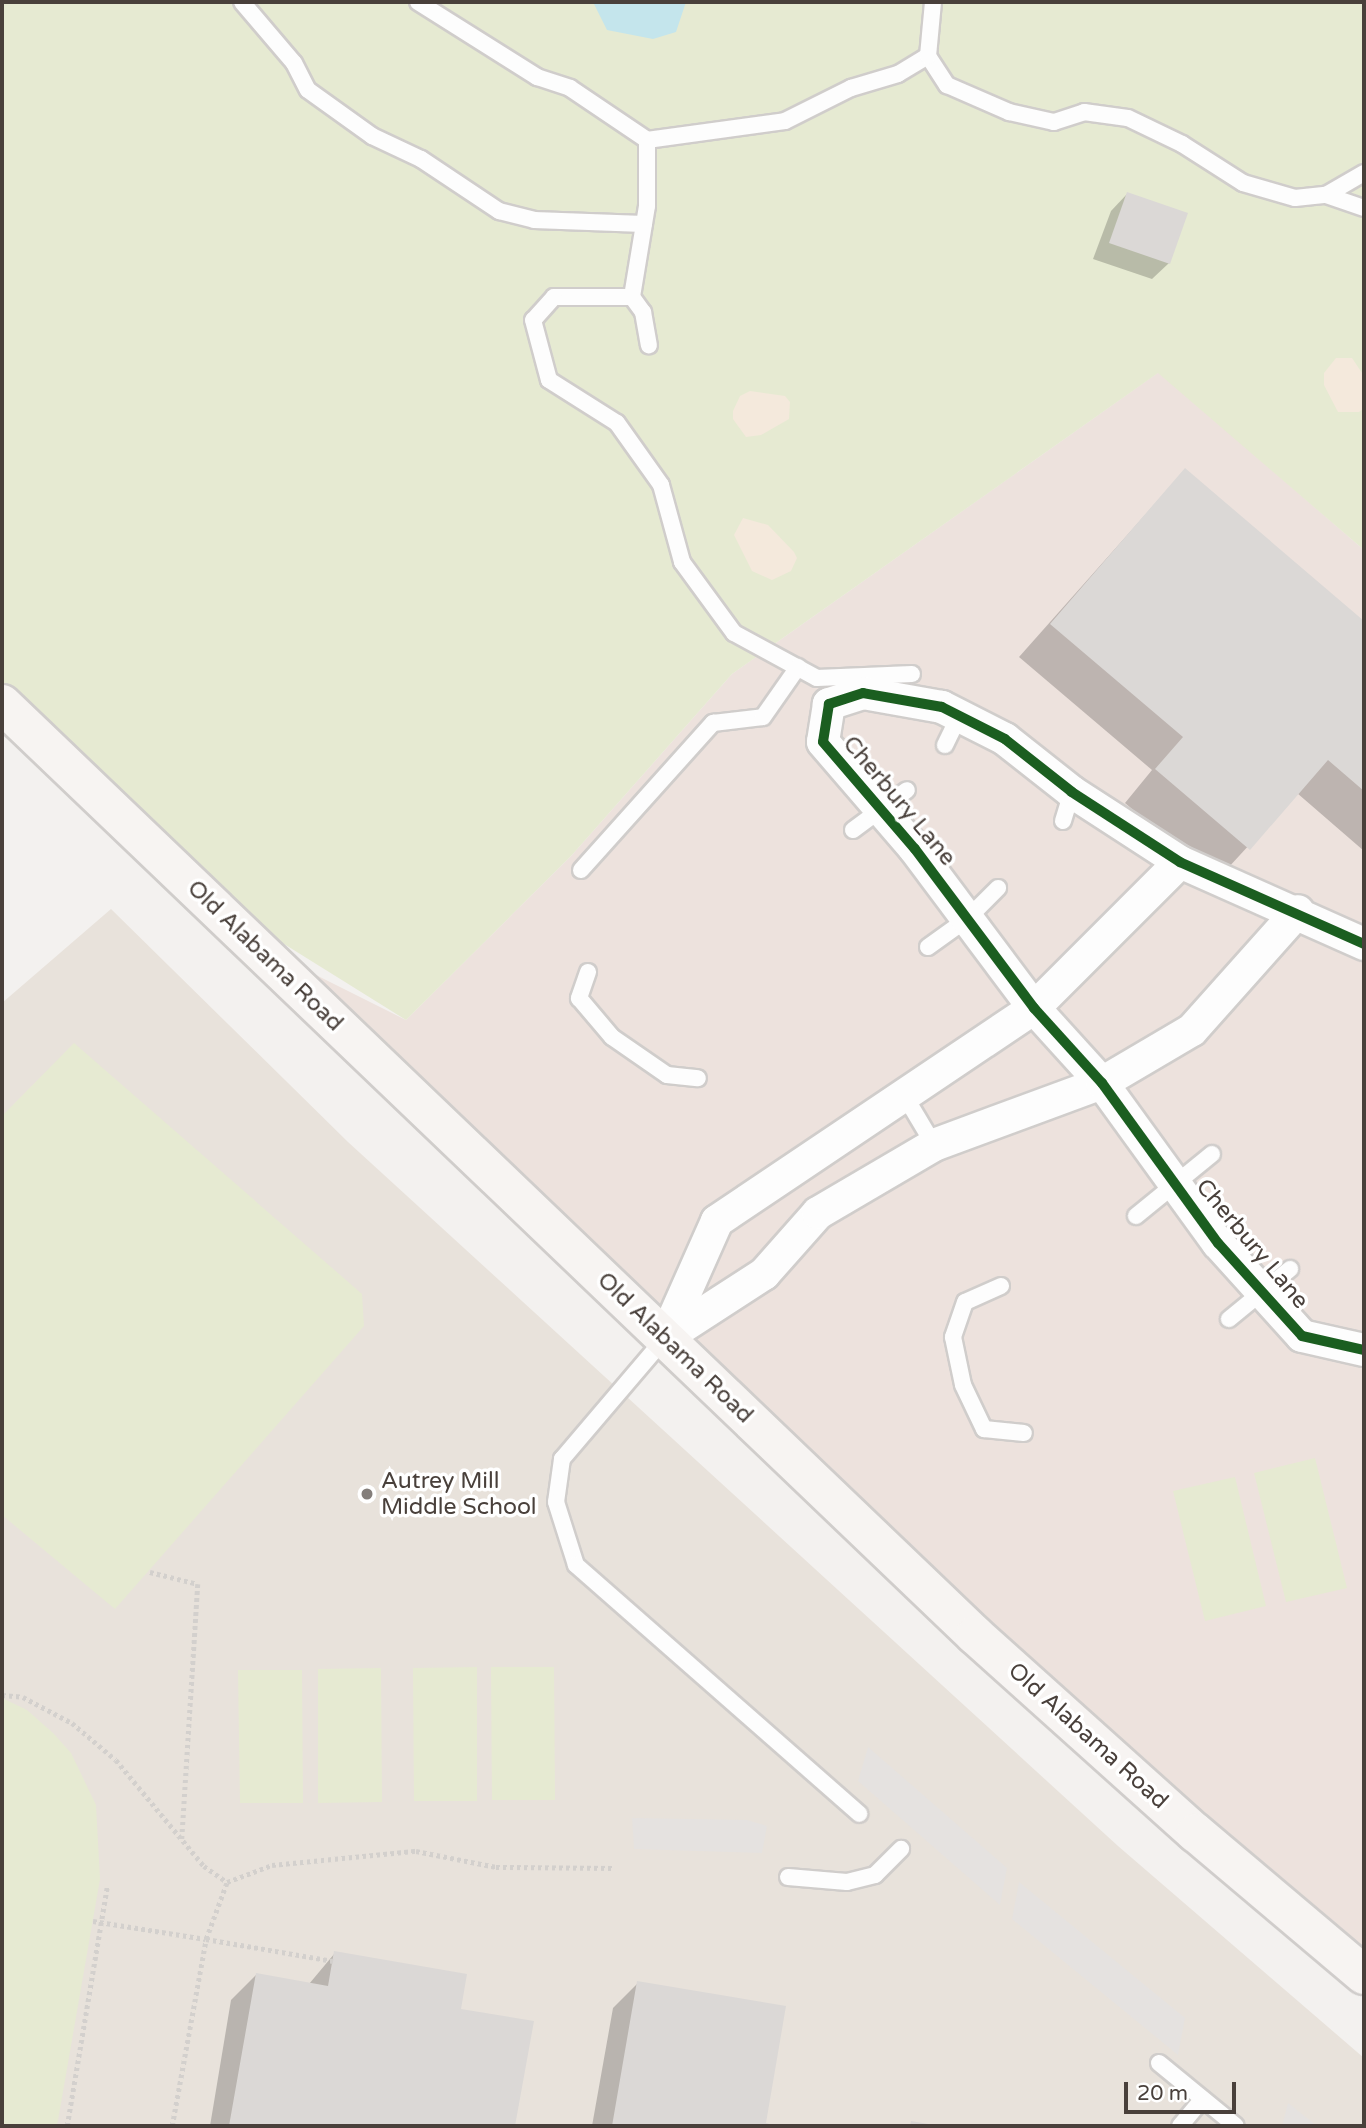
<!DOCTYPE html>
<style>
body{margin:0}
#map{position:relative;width:1366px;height:2128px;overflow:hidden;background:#f3f1ef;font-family:"Varela Round",sans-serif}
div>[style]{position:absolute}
.commercial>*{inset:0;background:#ede2dd}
.education>*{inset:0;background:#e8e2db}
.green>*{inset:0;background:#e6ead2}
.sand>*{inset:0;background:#f4e9dc}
.parking>*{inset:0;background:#e5e2e0}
.water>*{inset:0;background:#c4e5ec}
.shadow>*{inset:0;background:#0003}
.building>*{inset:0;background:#dbd8d6}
.path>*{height:4.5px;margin-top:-2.25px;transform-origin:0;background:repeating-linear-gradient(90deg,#d3d0cd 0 3.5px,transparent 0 7px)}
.roads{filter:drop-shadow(2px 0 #d0cdcb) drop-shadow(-2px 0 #d0cdcb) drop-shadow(0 2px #d0cdcb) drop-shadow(0 -2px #d0cdcb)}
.lane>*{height:16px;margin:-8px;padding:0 8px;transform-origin:8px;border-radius:8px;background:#fdfdfd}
.street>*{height:32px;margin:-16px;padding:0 16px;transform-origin:16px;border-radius:16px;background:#fdfdfd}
.secondary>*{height:38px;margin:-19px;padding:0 19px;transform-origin:19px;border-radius:19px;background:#f7f4f2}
.cycleway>*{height:10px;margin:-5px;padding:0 5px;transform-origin:5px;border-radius:5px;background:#1b5e20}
.dots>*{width:19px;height:19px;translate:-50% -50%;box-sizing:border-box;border:4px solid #fff;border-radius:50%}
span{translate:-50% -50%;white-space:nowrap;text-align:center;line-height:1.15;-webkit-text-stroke:7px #fff;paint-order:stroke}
.street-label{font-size:23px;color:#49403b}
.poi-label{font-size:23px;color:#49403b}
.left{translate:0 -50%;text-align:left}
.frame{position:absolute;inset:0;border:4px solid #49403b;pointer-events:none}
.scale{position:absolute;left:1124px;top:2082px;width:112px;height:32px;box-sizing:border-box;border:4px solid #49403b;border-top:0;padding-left:9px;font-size:21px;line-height:24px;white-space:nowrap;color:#49403b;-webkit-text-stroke:5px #fff;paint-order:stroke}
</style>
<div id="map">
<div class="commercial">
<div style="clip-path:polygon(1159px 372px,1364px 550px,1364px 1983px,222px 928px,406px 1020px,572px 855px,732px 674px)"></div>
</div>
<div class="education">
<div style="clip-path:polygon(111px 909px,348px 1142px,1118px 1846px,1364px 2058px,1364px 2126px,2px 2126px,2px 1003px)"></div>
</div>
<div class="green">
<div style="clip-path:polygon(2px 2px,1364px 2px,1364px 550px,1158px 373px,732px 674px,572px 855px,406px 1020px,159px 866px,2px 723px)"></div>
<div style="clip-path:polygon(74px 1043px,362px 1294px,364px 1326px,115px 1609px,2px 1515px,2px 1116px)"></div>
<div style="clip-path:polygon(1315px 1458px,1347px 1588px,1286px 1602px,1254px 1473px)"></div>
<div style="clip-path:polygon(1235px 1477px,1266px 1606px,1205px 1621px,1173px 1491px)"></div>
<div style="clip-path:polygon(477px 1667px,477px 1801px,414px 1801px,413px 1668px)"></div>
<div style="clip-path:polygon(491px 1667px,554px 1667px,555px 1800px,492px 1800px)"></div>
<div style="clip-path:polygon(381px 1668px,382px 1802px,318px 1803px,318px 1669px)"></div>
<div style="clip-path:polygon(238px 1670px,302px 1670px,303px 1803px,240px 1803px)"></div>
<div style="clip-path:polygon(2px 1698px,27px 1710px,53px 1733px,71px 1753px,96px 1805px,100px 1879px,57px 2126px,2px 2126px)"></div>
</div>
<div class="sand">
<div style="clip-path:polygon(1336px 358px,1352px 358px,1364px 376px,1364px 408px,1359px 412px,1338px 412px,1324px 385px,1324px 373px)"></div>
<div style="clip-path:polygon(750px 391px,785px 396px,790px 402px,789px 419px,761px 435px,746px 437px,733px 419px,733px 411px,740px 396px)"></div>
<div style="clip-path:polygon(743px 518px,768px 525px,794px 552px,797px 558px,791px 571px,772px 580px,752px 571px,734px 535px)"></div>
</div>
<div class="parking">
<div style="clip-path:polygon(868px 1747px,1007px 1868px,1000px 1905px,858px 1781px)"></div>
<div style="clip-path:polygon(632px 1818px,747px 1820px,767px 1826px,762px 1853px,634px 1849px)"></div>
<div style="clip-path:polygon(1019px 1882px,1185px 2018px,1178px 2055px,1012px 1919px)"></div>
<div style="clip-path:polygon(1288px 2103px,1317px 2126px,1282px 2126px)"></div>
</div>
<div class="water">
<div style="clip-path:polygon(593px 2px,686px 2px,676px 32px,653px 39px,607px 30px)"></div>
</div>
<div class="shadow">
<div style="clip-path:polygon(1127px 194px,1169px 263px,1152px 279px,1093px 259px,1111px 211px)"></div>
<div style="clip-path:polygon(1185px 470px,1364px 623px,1364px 851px,1297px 793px,1216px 881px,1125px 803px,1152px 770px,1019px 657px)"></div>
<div style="clip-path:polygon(335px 1953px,459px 2010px,532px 2022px,513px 2126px,210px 2126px,231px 2000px,256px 1975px,309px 1984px)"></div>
<div style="clip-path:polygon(638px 1983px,764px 2125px,774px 2126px,592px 2126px,613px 2008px)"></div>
</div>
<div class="building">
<div style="clip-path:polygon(1127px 192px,1188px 213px,1170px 264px,1109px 243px)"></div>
<div style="clip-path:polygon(1185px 468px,1364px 621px,1364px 791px,1328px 760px,1250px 850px,1155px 769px,1183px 737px,1050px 624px)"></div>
<div style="clip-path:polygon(334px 1951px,467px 1974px,461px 2009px,534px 2021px,515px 2126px,229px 2126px,256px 1973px,328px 1986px)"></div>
<div style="clip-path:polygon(637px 1981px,786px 2006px,766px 2123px,776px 2126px,612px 2126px)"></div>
<div style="clip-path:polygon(911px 2121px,934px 2125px,934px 2126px,910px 2126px)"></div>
</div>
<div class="path">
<div style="left:150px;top:1572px;width:49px;rotate:14deg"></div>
<div style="left:198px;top:1584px;width:257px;rotate:93.6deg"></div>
<div style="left:2px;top:1695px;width:21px;rotate:5deg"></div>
<div style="left:23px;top:1697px;width:55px;rotate:28deg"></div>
<div style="left:72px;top:1723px;width:57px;rotate:40.1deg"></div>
<div style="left:116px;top:1760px;width:138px;rotate:50.3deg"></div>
<div style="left:204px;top:1866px;width:28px;rotate:35deg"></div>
<div style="left:227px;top:1882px;width:48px;rotate:-20.7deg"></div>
<div style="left:272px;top:1865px;width:145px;rotate:-5.6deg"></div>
<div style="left:416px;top:1851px;width:82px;rotate:11.3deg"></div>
<div style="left:496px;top:1867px;width:118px;rotate:0.5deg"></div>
<div style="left:93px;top:1921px;width:114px;rotate:9.1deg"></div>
<div style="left:206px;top:1939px;width:61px;rotate:-69.8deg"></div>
<div style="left:67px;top:2126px;width:242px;rotate:-80.5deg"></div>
<div style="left:172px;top:2126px;width:190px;rotate:-79.7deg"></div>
<div style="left:206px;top:1939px;width:129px;rotate:9.8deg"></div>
</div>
<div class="roads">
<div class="lane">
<div style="left:242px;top:2px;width:80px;rotate:49.6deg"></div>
<div style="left:294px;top:63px;width:30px;rotate:63deg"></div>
<div style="left:308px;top:90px;width:79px;rotate:35.7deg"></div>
<div style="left:372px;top:136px;width:54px;rotate:25.1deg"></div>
<div style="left:421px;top:159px;width:94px;rotate:33.7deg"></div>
<div style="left:499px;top:211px;width:36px;rotate:14deg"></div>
<div style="left:534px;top:220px;width:110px;rotate:2.1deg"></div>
<div style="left:418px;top:2px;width:141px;rotate:32.2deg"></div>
<div style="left:537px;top:77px;width:35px;rotate:18deg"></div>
<div style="left:570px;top:88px;width:93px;rotate:34deg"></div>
<div style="left:647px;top:140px;width:66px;rotate:90deg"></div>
<div style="left:647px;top:206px;width:92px;rotate:99.4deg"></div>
<div style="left:632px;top:297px;width:78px;rotate:180deg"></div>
<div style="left:554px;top:297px;width:31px;rotate:132deg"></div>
<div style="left:533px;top:320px;width:62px;rotate:75.1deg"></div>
<div style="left:549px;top:380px;width:80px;rotate:32.3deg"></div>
<div style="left:617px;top:423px;width:76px;rotate:54.6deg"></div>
<div style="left:661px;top:485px;width:80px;rotate:74.7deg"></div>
<div style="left:682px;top:562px;width:88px;rotate:53.8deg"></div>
<div style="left:734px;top:633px;width:94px;rotate:28.5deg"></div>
<div style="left:817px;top:678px;width:95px;rotate:-2.4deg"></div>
<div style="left:928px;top:56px;width:35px;rotate:57deg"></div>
<div style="left:947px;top:85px;width:68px;rotate:23.5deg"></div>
<div style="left:1009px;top:112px;width:46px;rotate:12.5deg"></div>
<div style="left:1054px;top:122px;width:32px;rotate:-18deg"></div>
<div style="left:1084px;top:112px;width:44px;rotate:7.8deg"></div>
<div style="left:1128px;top:118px;width:60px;rotate:25.7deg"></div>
<div style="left:1182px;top:144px;width:72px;rotate:32.6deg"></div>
<div style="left:1243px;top:183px;width:54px;rotate:16.1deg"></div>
<div style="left:1295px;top:198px;width:31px;rotate:-6deg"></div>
<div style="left:1326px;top:195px;width:44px;rotate:-30.1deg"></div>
<div style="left:647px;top:140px;width:139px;rotate:-7.8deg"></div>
<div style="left:785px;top:121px;width:74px;rotate:-26.6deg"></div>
<div style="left:851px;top:88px;width:49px;rotate:-16.6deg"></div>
<div style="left:898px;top:74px;width:35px;rotate:-31deg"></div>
<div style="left:928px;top:56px;width:54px;rotate:-84.7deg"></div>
<div style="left:1326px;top:195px;width:40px;rotate:18.9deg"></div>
<div style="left:632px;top:297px;width:19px;rotate:54deg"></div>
<div style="left:643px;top:312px;width:34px;rotate:80deg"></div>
<div style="left:945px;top:745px;width:32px;rotate:-64deg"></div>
<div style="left:1063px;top:821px;width:30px;rotate:-73deg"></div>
<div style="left:853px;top:830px;width:67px;rotate:-36.5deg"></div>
<div style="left:581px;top:870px;width:198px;rotate:-48.1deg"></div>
<div style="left:713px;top:723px;width:50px;rotate:-6.8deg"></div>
<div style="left:763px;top:717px;width:61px;rotate:-55deg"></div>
<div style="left:928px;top:947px;width:48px;rotate:-35.7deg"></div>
<div style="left:967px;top:919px;width:44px;rotate:-45deg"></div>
<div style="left:588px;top:972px;width:28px;rotate:109deg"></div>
<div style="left:579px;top:998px;width:51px;rotate:49.8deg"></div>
<div style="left:612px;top:1037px;width:67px;rotate:34.6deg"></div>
<div style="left:667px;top:1075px;width:31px;rotate:6deg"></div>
<div style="left:903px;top:1093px;width:61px;rotate:59.2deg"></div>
<div style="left:1136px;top:1216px;width:98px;rotate:-39.2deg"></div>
<div style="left:1001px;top:1286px;width:39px;rotate:156deg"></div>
<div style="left:965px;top:1302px;width:37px;rotate:109deg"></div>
<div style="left:953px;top:1337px;width:49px;rotate:78.2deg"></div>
<div style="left:963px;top:1385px;width:49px;rotate:64.5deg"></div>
<div style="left:984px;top:1429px;width:40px;rotate:5.7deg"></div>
<div style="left:1229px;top:1319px;width:79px;rotate:-39.3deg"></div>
<div style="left:665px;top:1338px;width:159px;rotate:130.4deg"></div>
<div style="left:562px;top:1459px;width:43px;rotate:97.9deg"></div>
<div style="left:556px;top:1502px;width:66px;rotate:72.4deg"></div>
<div style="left:576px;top:1565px;width:377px;rotate:41.3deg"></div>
<div style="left:788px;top:1877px;width:59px;rotate:4.8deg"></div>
<div style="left:847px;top:1882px;width:29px;rotate:-14deg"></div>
<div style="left:875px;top:1875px;width:37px;rotate:-45deg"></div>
<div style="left:1159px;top:2063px;width:99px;rotate:39.3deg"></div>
<div style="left:1180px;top:2126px;width:35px;rotate:-50deg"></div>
</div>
<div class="street">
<div style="left:1364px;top:944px;width:201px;rotate:-156deg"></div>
<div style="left:1180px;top:862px;width:129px;rotate:-147.1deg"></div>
<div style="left:1072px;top:792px;width:85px;rotate:-141.7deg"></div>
<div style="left:1005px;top:739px;width:71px;rotate:-153.1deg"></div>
<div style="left:942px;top:707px;width:80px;rotate:-170deg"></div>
<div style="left:863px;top:693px;width:36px;rotate:162deg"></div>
<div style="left:829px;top:704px;width:38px;rotate:99deg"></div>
<div style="left:823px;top:742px;width:141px;rotate:49.3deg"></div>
<div style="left:915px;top:849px;width:199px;rotate:53.2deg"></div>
<div style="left:1034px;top:1008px;width:101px;rotate:47.8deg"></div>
<div style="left:1102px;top:1083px;width:198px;rotate:54.1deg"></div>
<div style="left:1218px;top:1243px;width:125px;rotate:47.9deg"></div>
<div style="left:1302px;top:1336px;width:64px;rotate:12.7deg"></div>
<div style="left:665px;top:1338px;width:118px;rotate:-32.9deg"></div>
<div style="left:764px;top:1274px;width:81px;rotate:-48.5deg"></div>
<div style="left:818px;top:1213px;width:134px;rotate:-30.4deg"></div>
<div style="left:934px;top:1145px;width:179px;rotate:-20.3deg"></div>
<div style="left:1102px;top:1083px;width:104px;rotate:-30.5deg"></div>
<div style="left:1192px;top:1030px;width:159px;rotate:-48.3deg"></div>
<div style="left:665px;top:1338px;width:128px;rotate:-66deg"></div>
<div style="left:717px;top:1221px;width:382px;rotate:-33.9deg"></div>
<div style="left:1034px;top:1008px;width:206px;rotate:-45deg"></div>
</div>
<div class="secondary">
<div style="left:2px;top:704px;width:1347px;rotate:43.74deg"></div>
<div style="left:975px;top:1635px;width:297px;rotate:41.9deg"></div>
<div style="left:1196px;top:1833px;width:220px;rotate:40.2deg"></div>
</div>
</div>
<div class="cycleway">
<div style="left:1364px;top:944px;width:201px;rotate:-156deg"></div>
<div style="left:1180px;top:862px;width:129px;rotate:-147.1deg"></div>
<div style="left:1072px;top:792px;width:85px;rotate:-141.7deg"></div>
<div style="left:1005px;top:739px;width:71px;rotate:-153.1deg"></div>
<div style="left:942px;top:707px;width:80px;rotate:-170deg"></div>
<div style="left:863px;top:693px;width:36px;rotate:162deg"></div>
<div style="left:829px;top:704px;width:38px;rotate:99deg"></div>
<div style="left:823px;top:742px;width:141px;rotate:49.3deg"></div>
<div style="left:915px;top:849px;width:199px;rotate:53.2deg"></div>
<div style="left:1034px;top:1008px;width:101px;rotate:47.8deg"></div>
<div style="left:1102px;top:1083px;width:198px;rotate:54.1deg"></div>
<div style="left:1218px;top:1243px;width:125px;rotate:47.9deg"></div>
<div style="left:1302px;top:1336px;width:64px;rotate:12.7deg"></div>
</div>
<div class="dots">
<div style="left:367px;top:1494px;background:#847e7a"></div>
</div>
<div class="street-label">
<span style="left:899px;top:801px;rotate:50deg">Cherbury Lane</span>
<span style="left:265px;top:956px;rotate:44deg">Old Alabama Road</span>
<span style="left:1252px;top:1244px;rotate:50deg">Cherbury Lane</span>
<span style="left:675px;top:1348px;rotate:44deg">Old Alabama Road</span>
<span style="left:1088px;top:1736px;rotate:42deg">Old Alabama Road</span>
</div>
<div class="poi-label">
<span class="left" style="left:381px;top:1494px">Autrey Mill<br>Middle School</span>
</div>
<div class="frame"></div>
<div class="scale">20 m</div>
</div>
